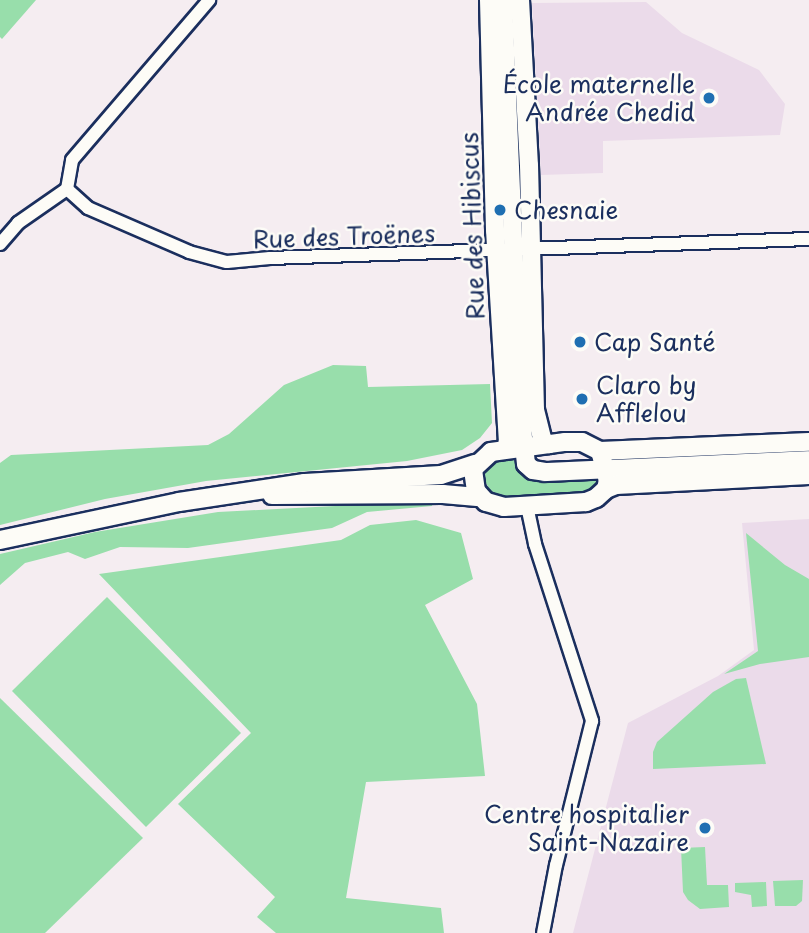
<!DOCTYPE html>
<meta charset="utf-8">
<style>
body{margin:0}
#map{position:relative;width:809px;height:933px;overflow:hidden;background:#f5edf1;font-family:"Playpen Sans",sans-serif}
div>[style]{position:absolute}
.built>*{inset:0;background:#ebdbea}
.green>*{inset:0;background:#98deab}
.roads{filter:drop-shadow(2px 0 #1b2f5e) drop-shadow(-2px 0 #1b2f5e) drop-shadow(0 2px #1b2f5e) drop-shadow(0 -2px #1b2f5e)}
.street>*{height:12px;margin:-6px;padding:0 6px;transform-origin:6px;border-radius:6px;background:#fdfcf7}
.secondary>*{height:18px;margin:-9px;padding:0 9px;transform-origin:9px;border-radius:9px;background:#fdfcf7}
.dots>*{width:19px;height:19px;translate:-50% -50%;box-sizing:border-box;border:4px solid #fdfcf7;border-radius:50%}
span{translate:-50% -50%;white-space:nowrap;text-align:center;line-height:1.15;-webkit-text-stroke:5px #fdfcf7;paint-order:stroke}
.poi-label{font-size:24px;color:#1b2f5e}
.right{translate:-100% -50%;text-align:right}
.left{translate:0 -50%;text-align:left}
.street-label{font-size:24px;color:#1b2f5e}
</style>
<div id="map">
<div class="built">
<div style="clip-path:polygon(646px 2px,682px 33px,759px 70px,785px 104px,780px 135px,603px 141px,603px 173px,541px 175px,532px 3px)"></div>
<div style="clip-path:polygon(809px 519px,809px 933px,573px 933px,628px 723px,718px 676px,754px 650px,742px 523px)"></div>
</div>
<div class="green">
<div style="clip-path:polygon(0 0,36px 0,2px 39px,0 37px)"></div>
<div style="clip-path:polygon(333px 365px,366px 366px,368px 387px,490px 384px,492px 423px,480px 438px,462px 450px,407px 461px,206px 481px,105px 499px,0 525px,0 463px,11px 455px,208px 445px,229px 434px,284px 385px)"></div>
<div style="clip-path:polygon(512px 458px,525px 476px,600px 477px,595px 485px,583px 492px,506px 498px,493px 495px,483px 478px,487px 467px,496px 459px)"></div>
<div style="clip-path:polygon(433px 501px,432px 506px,367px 512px,332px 528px,188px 548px,120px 547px,85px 559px,68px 552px,25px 563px,0 585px,0 554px,95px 532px,218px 512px)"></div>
<div style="clip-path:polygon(416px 520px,461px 533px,473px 579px,425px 605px,477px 704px,485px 776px,366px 782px,346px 898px,441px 908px,444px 933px,276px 933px,257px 917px,275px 897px,178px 804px,251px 733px,99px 574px,341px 540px,370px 525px)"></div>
<div style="clip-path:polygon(746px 533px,785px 565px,809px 579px,809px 657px,760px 664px,724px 674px,758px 651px)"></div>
<div style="clip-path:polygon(107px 597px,241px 733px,146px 827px,12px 691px)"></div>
<div style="clip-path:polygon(746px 678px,766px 764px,653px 769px,653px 752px,657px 742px,713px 692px,736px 679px)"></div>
<div style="clip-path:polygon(0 698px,143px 838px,45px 933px,0 933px)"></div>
<div style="clip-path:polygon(705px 847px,707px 885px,728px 885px,729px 907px,700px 909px,688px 900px,683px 892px,681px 848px)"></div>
<div style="clip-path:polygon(803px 880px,802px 901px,796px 906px,775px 906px,773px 881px)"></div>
<div style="clip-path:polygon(766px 882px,767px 906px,752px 907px,751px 895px,735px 892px,735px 883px)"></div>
</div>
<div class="roads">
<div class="street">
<div style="left:67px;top:189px;width:28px;rotate:42deg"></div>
<div style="left:88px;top:208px;width:110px;rotate:23.5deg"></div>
<div style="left:189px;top:252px;width:39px;rotate:15deg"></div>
<div style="left:227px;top:262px;width:43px;rotate:-5.3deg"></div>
<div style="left:270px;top:258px;width:539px;rotate:-2.02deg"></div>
<div style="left:67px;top:189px;width:29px;rotate:-80deg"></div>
<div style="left:72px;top:160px;width:211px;rotate:-49.4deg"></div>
<div style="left:0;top:244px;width:28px;rotate:-49deg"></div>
<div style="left:18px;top:223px;width:60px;rotate:-34.8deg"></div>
<div style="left:527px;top:506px;width:39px;rotate:78deg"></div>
<div style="left:535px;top:544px;width:186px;rotate:72.1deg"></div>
<div style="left:592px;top:721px;width:148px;rotate:104deg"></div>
<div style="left:556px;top:865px;width:69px;rotate:100.8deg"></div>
</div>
<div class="secondary">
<div style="left:489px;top:0;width:230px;rotate:88.5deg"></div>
<div style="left:495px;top:230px;width:211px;rotate:86.5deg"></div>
<div style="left:508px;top:441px;width:8px;rotate:104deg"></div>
<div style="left:503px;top:0;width:411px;rotate:87.6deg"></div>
<div style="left:520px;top:411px;width:53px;rotate:83.5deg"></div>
<div style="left:526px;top:464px;width:9px;rotate:41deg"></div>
<div style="left:533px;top:470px;width:12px;rotate:9deg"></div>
<div style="left:545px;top:472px;width:264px;rotate:-2.6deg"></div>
<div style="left:520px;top:0;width:165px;rotate:86.9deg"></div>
<div style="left:529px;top:165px;width:245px;rotate:88.6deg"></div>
<div style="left:535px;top:410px;width:32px;rotate:76deg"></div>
<div style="left:543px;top:441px;width:7px;rotate:27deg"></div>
<div style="left:565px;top:442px;width:17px"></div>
<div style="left:582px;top:442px;width:20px;rotate:27deg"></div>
<div style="left:600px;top:451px;width:30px;rotate:75deg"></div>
<div style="left:608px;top:480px;width:9px;rotate:103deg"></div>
<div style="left:606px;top:489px;width:13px;rotate:138deg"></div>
<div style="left:596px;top:498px;width:11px;rotate:158deg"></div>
<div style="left:586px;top:502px;width:82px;rotate:176.5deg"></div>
<div style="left:504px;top:507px;width:19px;rotate:-164deg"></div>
<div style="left:486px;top:502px;width:15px;rotate:-132deg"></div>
<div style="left:476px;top:491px;width:22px;rotate:-98deg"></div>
<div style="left:473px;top:469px;width:25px;rotate:-43deg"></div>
<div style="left:491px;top:452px;width:75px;rotate:-7.7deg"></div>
<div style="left:600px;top:451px;width:209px;rotate:-2.5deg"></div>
<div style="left:606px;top:489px;width:11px;rotate:-22deg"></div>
<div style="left:616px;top:485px;width:193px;rotate:-3deg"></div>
<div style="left:272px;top:495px;width:171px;rotate:-0.3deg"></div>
<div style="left:443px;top:494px;width:37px;rotate:5deg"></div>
<div style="left:0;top:540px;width:183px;rotate:-12deg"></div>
<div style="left:179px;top:502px;width:127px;rotate:-8.6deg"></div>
<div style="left:305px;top:483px;width:136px;rotate:-3.4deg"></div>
<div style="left:441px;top:475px;width:36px;rotate:-18deg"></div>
</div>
</div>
<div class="dots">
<div style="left:709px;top:98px;background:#1f6fb2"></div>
<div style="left:500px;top:210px;background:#1f6fb2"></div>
<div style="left:580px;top:342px;background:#1f6fb2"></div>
<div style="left:582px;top:399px;background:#1f6fb2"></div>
<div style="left:705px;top:828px;background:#1f6fb2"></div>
</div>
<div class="poi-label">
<span class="right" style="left:695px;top:98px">École maternelle<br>Andrée Chedid</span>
<span class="left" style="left:514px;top:210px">Chesnaie</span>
<span class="left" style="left:594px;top:342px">Cap Santé</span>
<span class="left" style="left:596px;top:399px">Claro by<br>Afflelou</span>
<span class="right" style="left:689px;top:828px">Centre hospitalier<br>Saint-Nazaire</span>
</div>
<div class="street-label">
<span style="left:472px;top:226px;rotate:-92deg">Rue des Hibiscus</span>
<span style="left:344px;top:236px;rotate:-2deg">Rue des Troënes</span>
</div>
</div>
